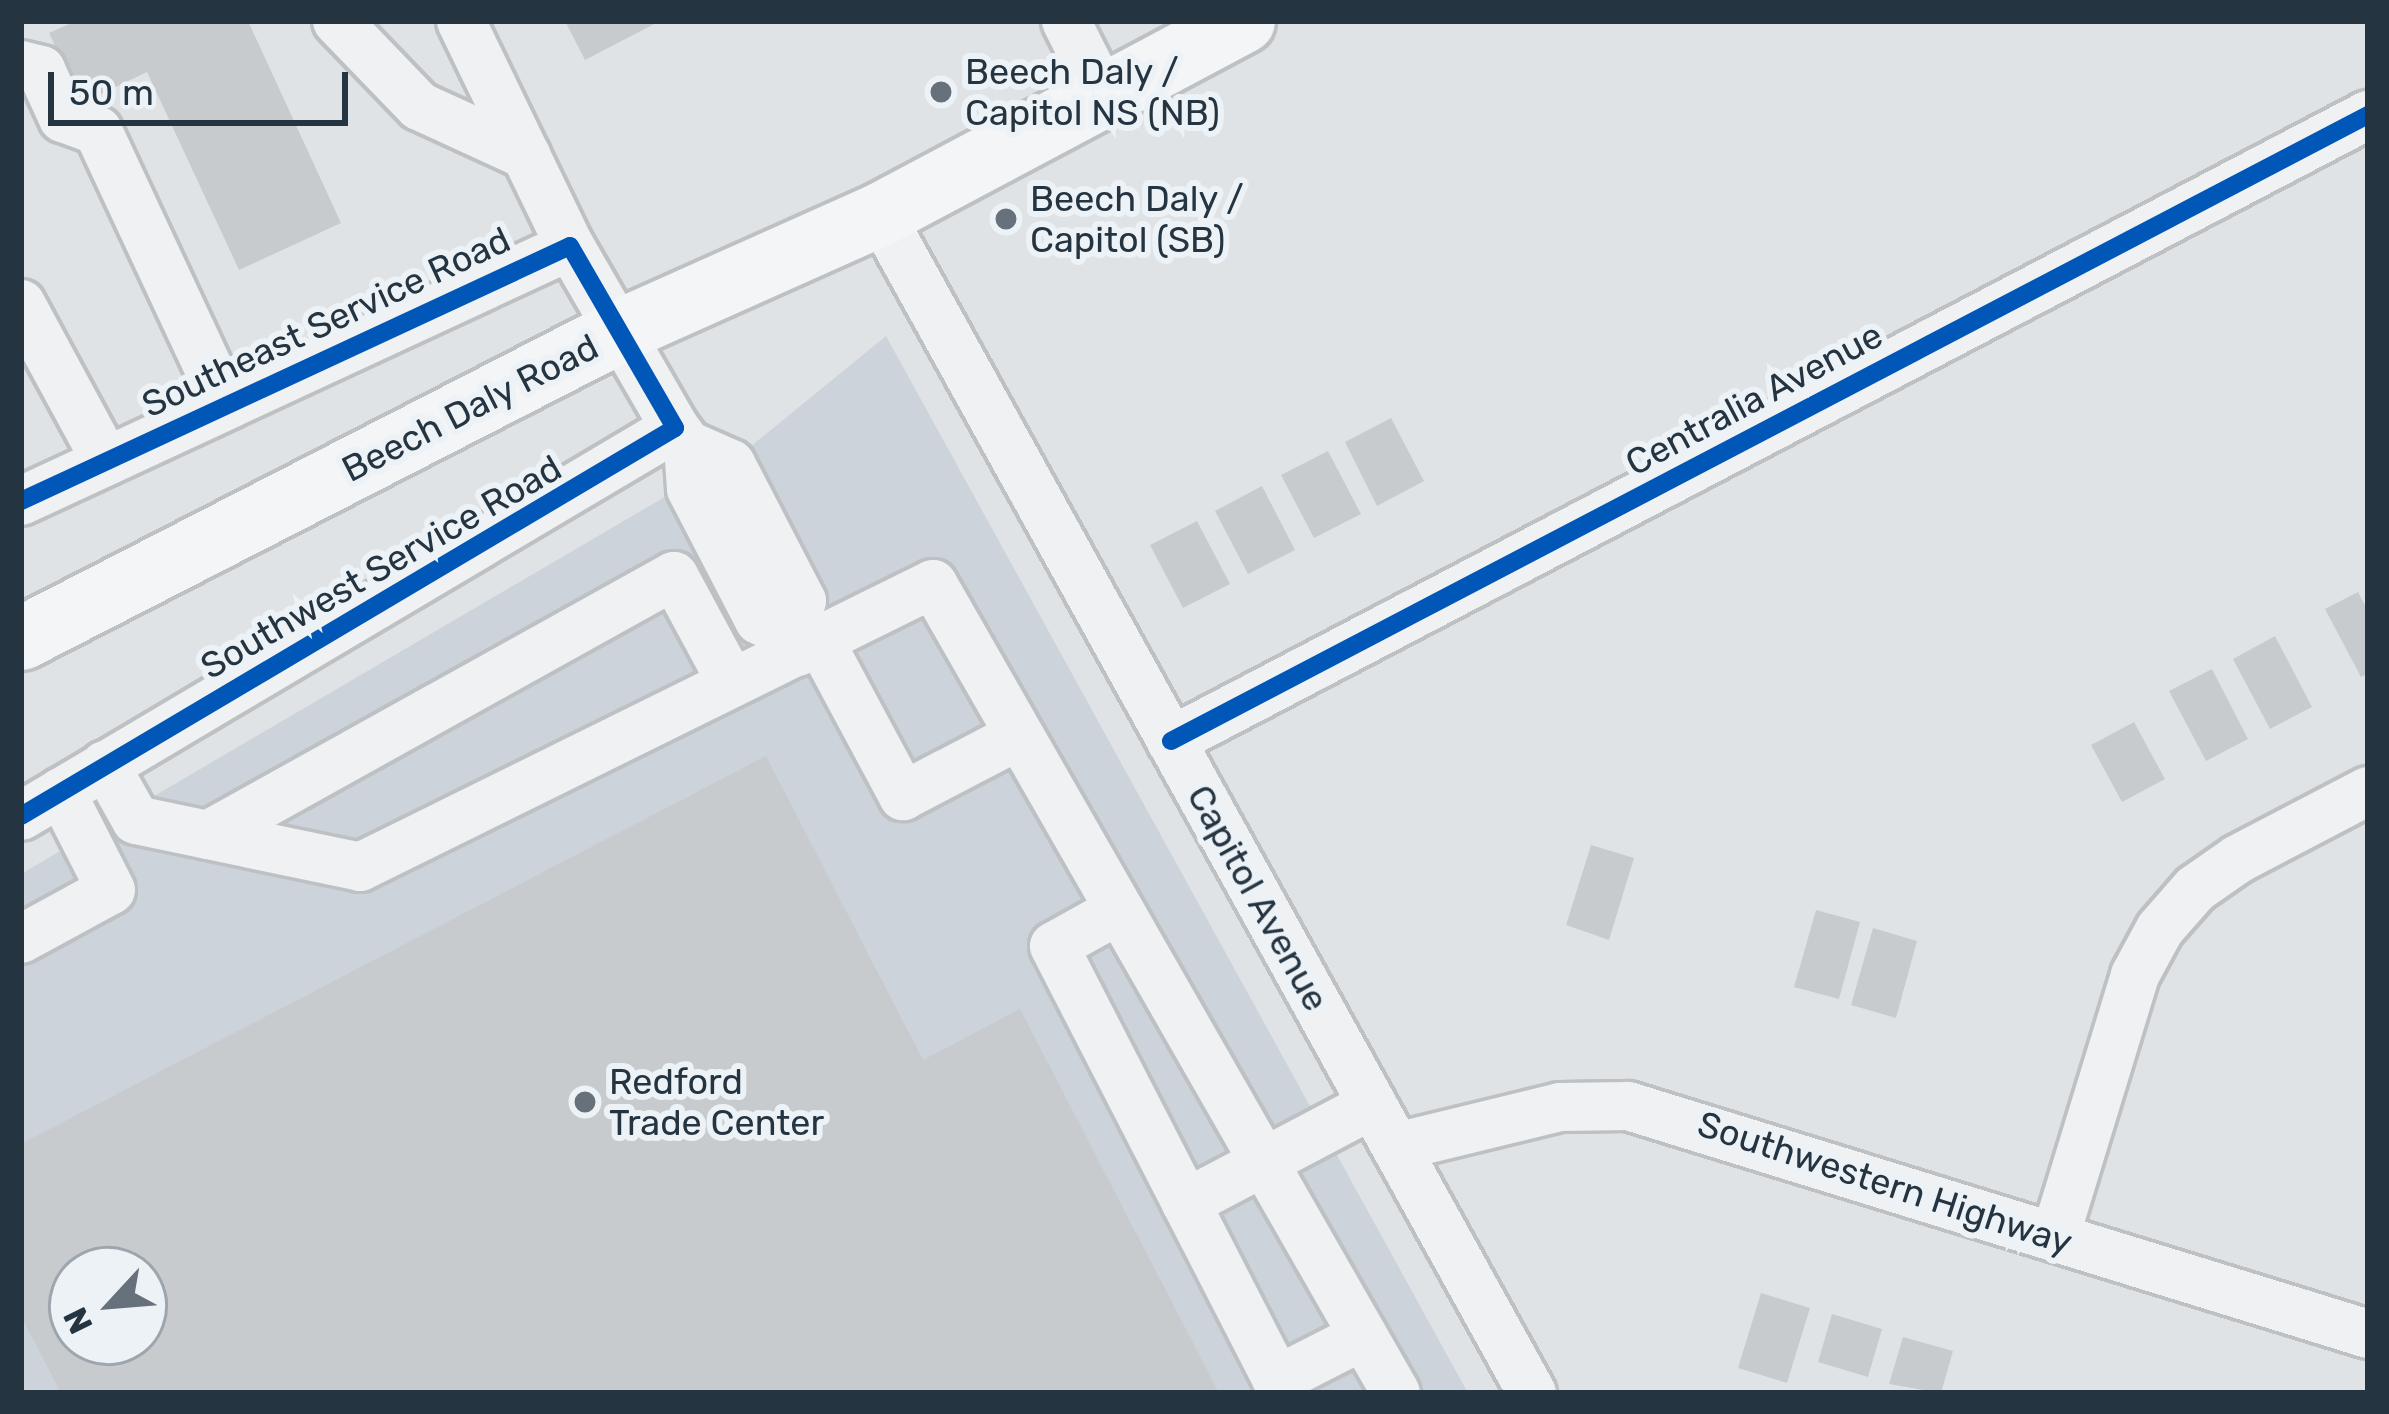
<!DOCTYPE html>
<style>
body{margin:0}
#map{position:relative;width:2389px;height:1414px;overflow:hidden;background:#e0e3e6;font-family:Rubik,sans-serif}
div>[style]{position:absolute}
.built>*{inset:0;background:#cdd3da}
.building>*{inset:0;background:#c8cbce}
.roads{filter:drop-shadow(3px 0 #bec1c4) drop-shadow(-3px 0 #bec1c4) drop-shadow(0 3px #bec1c4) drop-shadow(0 -3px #bec1c4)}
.minor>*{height:48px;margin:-24px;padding:0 24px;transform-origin:24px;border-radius:24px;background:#eff1f2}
.major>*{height:63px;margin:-31.5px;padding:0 31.5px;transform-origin:31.5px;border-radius:31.5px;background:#f4f5f6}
.cycleway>*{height:18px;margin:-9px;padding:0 9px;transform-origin:9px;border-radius:9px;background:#0057b8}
.dots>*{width:33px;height:33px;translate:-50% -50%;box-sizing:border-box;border:6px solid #edf2f6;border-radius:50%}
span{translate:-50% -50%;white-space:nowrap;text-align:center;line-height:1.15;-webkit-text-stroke:12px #edf2f6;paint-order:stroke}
.poi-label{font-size:36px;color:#253441}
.left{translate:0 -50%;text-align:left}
.street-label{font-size:36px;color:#253441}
.frame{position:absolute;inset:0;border:24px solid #253441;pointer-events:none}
.north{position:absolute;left:48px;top:1246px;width:120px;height:120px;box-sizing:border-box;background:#edf2f6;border:3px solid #9da6ae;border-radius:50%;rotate:244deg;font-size:33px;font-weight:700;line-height:48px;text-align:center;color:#253441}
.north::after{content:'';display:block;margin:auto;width:42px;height:54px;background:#66717b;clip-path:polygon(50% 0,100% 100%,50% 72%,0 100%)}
.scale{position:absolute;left:48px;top:72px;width:300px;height:54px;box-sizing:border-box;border:6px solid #253441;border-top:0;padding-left:15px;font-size:36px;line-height:42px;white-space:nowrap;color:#253441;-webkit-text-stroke:9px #edf2f6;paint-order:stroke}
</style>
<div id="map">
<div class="built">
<div style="clip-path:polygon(evenodd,886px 336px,1468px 1393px,21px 1393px,21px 874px,750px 447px,886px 336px,72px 1270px,144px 1270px,144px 1342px,72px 1342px,72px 1270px)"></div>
</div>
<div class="building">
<div style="clip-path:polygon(76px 21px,248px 21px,341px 223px,239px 270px,147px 72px,82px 103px,49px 33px)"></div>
<div style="clip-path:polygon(565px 21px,660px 21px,585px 60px)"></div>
<div style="clip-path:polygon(1391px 418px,1424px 481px,1377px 506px,1345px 442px)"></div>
<div style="clip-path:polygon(1328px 451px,1361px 514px,1314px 538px,1281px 475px)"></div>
<div style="clip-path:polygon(1262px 486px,1295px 550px,1248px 574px,1215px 511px)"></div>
<div style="clip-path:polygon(1197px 521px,1230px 584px,1183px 608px,1150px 545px)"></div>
<div style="clip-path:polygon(2358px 592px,2368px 611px,2368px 674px,2361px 677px,2325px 609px)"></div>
<div style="clip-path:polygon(2275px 636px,2312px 707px,2270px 729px,2233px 659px)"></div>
<div style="clip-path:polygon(2212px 669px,2248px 739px,2206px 761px,2169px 691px)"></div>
<div style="clip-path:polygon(2134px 722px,2165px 779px,2122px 802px,2091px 745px)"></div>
<div style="clip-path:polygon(evenodd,766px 756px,923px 1060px,1020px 1009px,1219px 1393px,61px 1393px,21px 1316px,21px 1144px,766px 756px,72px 1270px,144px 1270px,144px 1342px,72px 1342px,72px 1270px)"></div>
<div style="clip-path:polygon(1591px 845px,1634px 858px,1609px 940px,1566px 925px)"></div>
<div style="clip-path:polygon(1816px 910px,1860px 922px,1839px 999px,1794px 987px)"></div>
<div style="clip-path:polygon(1873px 928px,1917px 941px,1896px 1018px,1851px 1005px)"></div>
<div style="clip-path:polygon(1761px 1293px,1810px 1308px,1787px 1383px,1738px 1368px)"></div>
<div style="clip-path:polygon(1832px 1314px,1882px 1329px,1868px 1377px,1818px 1362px)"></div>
<div style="clip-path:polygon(1903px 1337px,1953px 1351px,1941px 1393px,1889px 1384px)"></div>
</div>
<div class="roads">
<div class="minor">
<div style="left:337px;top:21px;width:118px;rotate:46deg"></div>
<div style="left:419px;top:106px;width:118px;rotate:24.6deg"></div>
<div style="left:461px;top:21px;width:250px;rotate:64.2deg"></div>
<div style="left:1066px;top:21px;width:82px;rotate:63.1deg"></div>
<div style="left:21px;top:65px;width:21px;rotate:14deg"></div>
<div style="left:41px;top:70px;width:53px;rotate:65.4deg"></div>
<div style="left:63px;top:118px;width:37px;rotate:20deg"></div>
<div style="left:98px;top:131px;width:302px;rotate:65deg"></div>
<div style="left:880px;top:214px;width:1347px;rotate:61.06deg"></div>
<div style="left:21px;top:304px;width:179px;rotate:61.6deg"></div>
<div style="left:675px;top:428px;width:21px;rotate:53deg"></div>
<div style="left:688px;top:445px;width:47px;rotate:23.8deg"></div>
<div style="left:731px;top:464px;width:154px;rotate:62.6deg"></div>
<div style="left:802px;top:601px;width:35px;rotate:112deg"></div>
<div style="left:688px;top:445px;width:44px;rotate:86.1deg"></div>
<div style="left:691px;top:489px;width:148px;rotate:62.6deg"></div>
<div style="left:759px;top:620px;width:33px;rotate:25deg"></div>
<div style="left:789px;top:634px;width:20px;rotate:63deg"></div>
<div style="left:21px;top:501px;width:605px;rotate:-24.91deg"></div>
<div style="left:570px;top:246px;width:210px;rotate:60deg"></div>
<div style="left:675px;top:428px;width:760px;rotate:149.32deg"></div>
<div style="left:821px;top:643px;width:174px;rotate:61.8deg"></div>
<div style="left:903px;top:796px;width:127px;rotate:-27.6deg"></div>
<div style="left:1171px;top:741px;width:1351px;rotate:-27.61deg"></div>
<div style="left:105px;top:765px;width:63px;rotate:60.6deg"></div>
<div style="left:136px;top:820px;width:229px;rotate:11.8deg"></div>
<div style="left:360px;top:867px;width:639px;rotate:-26.28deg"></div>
<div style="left:933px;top:584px;width:932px;rotate:60.22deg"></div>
<div style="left:208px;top:835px;width:533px;rotate:-29.07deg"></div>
<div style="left:674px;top:576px;width:120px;rotate:61.7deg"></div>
<div style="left:1119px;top:910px;width:74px;rotate:151deg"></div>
<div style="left:1054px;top:946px;width:289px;rotate:62.8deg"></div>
<div style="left:21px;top:939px;width:102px;rotate:-28.6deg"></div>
<div style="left:111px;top:890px;width:110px;rotate:-117deg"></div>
<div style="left:1396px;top:1147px;width:169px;rotate:-13.7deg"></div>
<div style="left:1560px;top:1107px;width:68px;rotate:-0.8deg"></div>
<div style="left:1628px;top:1106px;width:774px;rotate:17.12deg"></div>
<div style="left:2055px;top:1237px;width:274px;rotate:-73deg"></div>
<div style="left:2135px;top:975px;width:52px;rotate:-61.5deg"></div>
<div style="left:2160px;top:929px;width:53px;rotate:-48.8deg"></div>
<div style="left:2195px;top:889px;width:52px;rotate:-34.9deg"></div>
<div style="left:2238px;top:859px;width:147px;rotate:-27.6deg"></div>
<div style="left:1363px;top:1336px;width:97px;rotate:152.9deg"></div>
<div style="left:1277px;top:1380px;width:199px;rotate:-117.2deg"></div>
<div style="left:1186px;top:1203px;width:210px;rotate:-27.8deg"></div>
</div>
<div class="major">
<div style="left:21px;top:638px;width:677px;rotate:-27.17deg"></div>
<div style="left:623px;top:329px;width:282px;rotate:-24.1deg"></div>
<div style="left:880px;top:214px;width:411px;rotate:-28deg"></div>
</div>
</div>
<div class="cycleway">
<div style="left:21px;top:501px;width:605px;rotate:-24.91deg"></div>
<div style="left:570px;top:246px;width:210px;rotate:60deg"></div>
<div style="left:675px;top:428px;width:760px;rotate:149.32deg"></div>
<div style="left:1171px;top:741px;width:1351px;rotate:-27.61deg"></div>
</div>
<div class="dots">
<div style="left:941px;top:92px;background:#66717b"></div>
<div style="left:1006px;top:219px;background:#66717b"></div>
<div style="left:585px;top:1102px;background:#66717b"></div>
</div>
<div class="poi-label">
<span class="left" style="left:965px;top:92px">Beech Daly /<br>Capitol NS (NB)</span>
<span class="left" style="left:1030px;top:219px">Beech Daly /<br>Capitol (SB)</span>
<span class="left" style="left:609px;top:1102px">Redford<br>Trade Center</span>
</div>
<div class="street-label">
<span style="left:326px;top:322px;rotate:-25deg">Southeast Service Road</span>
<span style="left:1754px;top:399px;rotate:-28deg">Centralia Avenue</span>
<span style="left:470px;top:408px;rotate:-27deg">Beech Daly Road</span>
<span style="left:381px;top:567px;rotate:-30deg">Southwest Service Road</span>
<span style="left:1258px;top:898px;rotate:61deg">Capitol Avenue</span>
<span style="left:1885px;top:1183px;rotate:18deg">Southwestern Highway</span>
</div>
<div class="frame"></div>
<div class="north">N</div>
<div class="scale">50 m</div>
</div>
